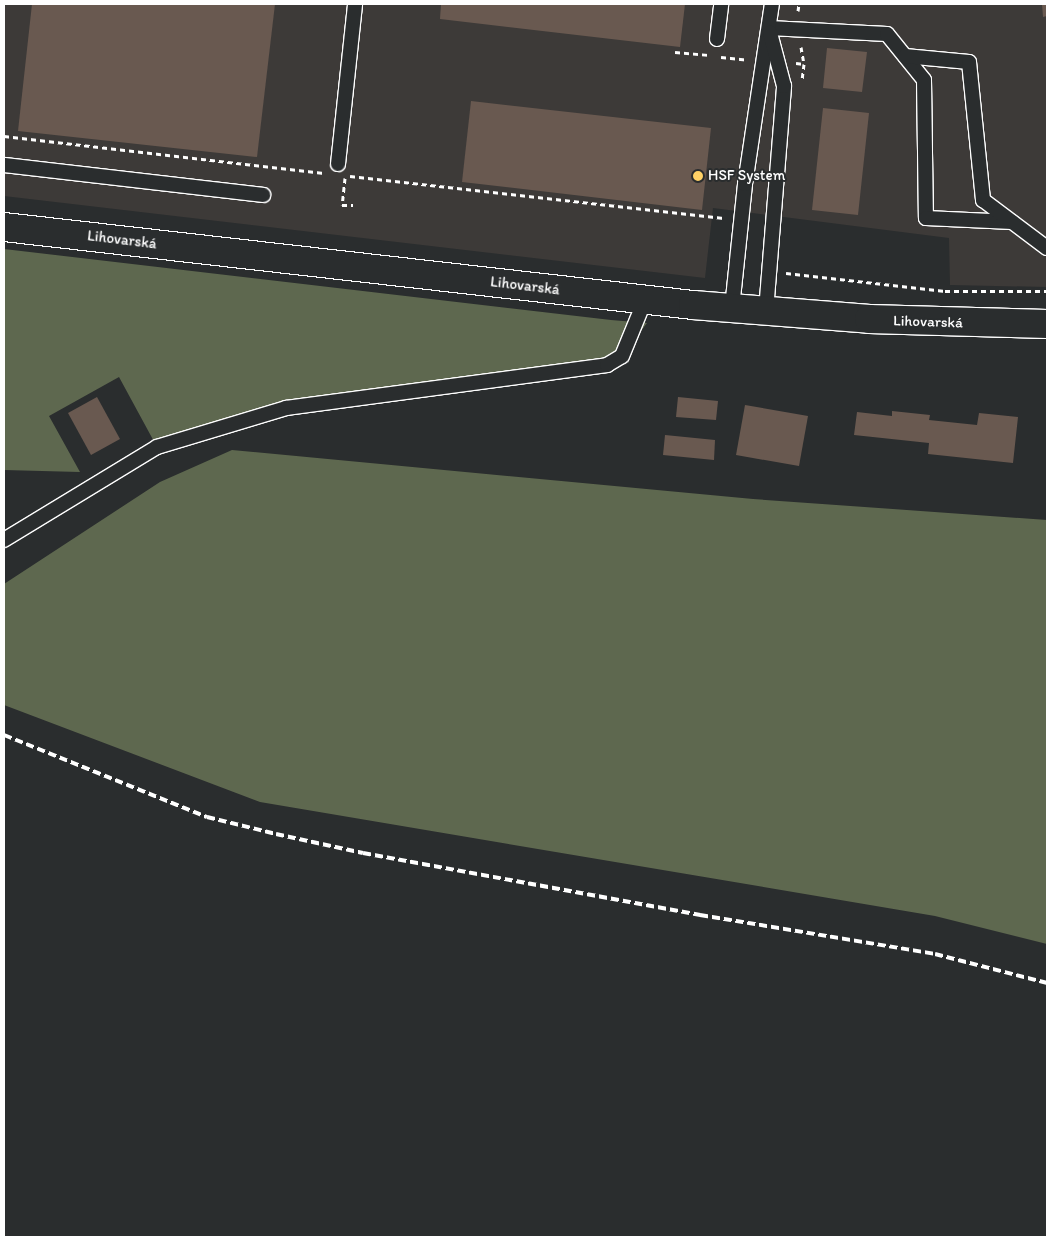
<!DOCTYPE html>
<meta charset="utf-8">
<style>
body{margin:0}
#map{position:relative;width:1051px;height:1241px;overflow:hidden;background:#2a2d2e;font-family:Itim,sans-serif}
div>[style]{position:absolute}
.built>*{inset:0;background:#3d3a38}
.green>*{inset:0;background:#5e684f}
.building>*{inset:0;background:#695950}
.path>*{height:3px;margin-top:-1.5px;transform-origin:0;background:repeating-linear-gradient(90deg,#fff 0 5px,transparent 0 9px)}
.roads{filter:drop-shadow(1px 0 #fff) drop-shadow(-1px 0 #fff) drop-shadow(0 1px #fff) drop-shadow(0 -1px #fff)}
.service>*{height:14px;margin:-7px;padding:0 7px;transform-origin:7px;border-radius:7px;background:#2a2d2e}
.tertiary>*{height:28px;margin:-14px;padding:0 14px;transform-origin:14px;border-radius:14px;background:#2a2d2e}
.rail>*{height:4px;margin-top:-2px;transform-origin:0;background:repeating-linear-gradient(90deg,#fff 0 8px,transparent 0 12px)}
.dots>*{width:14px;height:14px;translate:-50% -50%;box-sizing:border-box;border:2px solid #2a2d2e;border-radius:50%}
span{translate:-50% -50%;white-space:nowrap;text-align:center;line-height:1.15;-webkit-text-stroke:4px #2a2d2e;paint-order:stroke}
.poi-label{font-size:15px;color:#fff}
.left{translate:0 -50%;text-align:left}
.street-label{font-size:15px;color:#fff}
.frame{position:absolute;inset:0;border:5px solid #fff;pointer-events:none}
</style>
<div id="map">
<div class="built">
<div style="clip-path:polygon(4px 4px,1047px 4px,1047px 287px,950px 285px,949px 238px,713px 208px,705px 278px,4px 196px)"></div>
</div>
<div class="green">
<div style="clip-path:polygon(4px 249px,611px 320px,647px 323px,622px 356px,286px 408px,157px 447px,119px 377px,49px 416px,80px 472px,4px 470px)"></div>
<div style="clip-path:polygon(232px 450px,753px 499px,1047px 520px,1047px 944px,935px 916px,260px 802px,4px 705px,4px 584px,160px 482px)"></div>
</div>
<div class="building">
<div style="clip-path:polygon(32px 4px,275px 4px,257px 157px,18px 131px)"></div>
<div style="clip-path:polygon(441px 4px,685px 4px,680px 47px,440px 19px)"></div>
<div style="clip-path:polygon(1042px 4px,1047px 4px,1047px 16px,1043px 17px)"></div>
<div style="clip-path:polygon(827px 48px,867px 52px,862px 92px,823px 88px)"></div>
<div style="clip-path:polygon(471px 101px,711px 128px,702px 210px,462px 182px)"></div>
<div style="clip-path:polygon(823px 108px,869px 113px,858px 215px,812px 210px)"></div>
<div style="clip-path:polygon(97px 397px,120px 439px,91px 455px,68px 413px)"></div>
<div style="clip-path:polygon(678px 397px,718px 401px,716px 420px,676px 417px)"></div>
<div style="clip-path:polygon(745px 405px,808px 416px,799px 466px,736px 455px)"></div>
<div style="clip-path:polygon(892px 411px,930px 415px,929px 420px,977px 425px,979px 413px,1018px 417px,1013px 463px,928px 454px,929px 443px,854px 435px,857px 412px,892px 416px)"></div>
<div style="clip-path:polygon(665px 435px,715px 440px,714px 460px,663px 455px)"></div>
</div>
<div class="path">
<div style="left:798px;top:11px;width:7px;rotate:-82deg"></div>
<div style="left:801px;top:47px;width:17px;rotate:80deg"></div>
<div style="left:675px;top:52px;width:33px;rotate:5deg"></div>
<div style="left:721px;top:57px;width:27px;rotate:6deg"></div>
<div style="left:796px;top:63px;width:8px;rotate:7deg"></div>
<div style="left:804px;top:64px;width:16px;rotate:97deg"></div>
<div style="left:4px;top:136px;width:322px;rotate:6.6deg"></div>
<div style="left:350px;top:176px;width:376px;rotate:6.4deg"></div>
<div style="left:345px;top:178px;width:27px;rotate:96deg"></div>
<div style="left:342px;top:205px;width:11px"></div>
<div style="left:786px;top:273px;width:160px;rotate:6.5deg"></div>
<div style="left:945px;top:291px;width:102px"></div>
</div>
<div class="roads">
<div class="service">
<div style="left:769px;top:28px;width:118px;rotate:2.9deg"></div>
<div style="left:887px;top:34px;width:59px;rotate:51.2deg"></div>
<div style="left:924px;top:80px;width:138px;rotate:89.2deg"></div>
<div style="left:926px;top:218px;width:86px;rotate:2.7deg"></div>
<div style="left:717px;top:39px;width:35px;rotate:-83deg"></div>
<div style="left:905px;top:56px;width:64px;rotate:5.4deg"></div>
<div style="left:969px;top:62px;width:139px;rotate:84.2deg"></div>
<div style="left:983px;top:200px;width:80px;rotate:36.9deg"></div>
<div style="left:338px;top:164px;width:161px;rotate:-83.9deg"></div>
<div style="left:4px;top:165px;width:261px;rotate:6.6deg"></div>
<div style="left:732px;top:308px;width:125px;rotate:-84deg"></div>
<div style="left:745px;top:184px;width:182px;rotate:-81.5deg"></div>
<div style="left:766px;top:311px;width:226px;rotate:-85.4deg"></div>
<div style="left:784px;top:86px;width:55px;rotate:-104.8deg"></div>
<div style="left:4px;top:540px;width:179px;rotate:-31.3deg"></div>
<div style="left:157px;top:447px;width:135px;rotate:-16.8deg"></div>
<div style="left:286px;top:408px;width:324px;rotate:-7.6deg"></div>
<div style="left:607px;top:365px;width:17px;rotate:-31deg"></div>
<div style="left:622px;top:356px;width:61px;rotate:-67.7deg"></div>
</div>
<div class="tertiary">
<div style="left:4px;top:227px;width:693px;rotate:6.46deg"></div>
<div style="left:693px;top:305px;width:177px;rotate:4.5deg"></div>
<div style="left:869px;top:319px;width:178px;rotate:1.6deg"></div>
</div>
</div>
<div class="rail">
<div style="left:4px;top:735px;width:219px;rotate:22deg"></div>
<div style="left:207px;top:817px;width:71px;rotate:13.8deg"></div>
<div style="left:276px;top:834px;width:89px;rotate:12.3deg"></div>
<div style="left:363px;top:853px;width:343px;rotate:10.4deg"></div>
<div style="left:700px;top:915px;width:238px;rotate:9.4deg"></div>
<div style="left:935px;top:954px;width:116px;rotate:14.5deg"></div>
</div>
<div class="dots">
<div style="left:698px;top:176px;background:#ffd166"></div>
</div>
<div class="poi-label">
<span class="left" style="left:708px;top:176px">HSF System</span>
</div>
<div class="street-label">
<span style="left:122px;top:240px;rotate:7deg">Lihovarská</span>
<span style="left:525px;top:286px;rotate:7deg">Lihovarská</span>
<span style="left:928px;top:322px;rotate:2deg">Lihovarská</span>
</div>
<div class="frame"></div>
</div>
